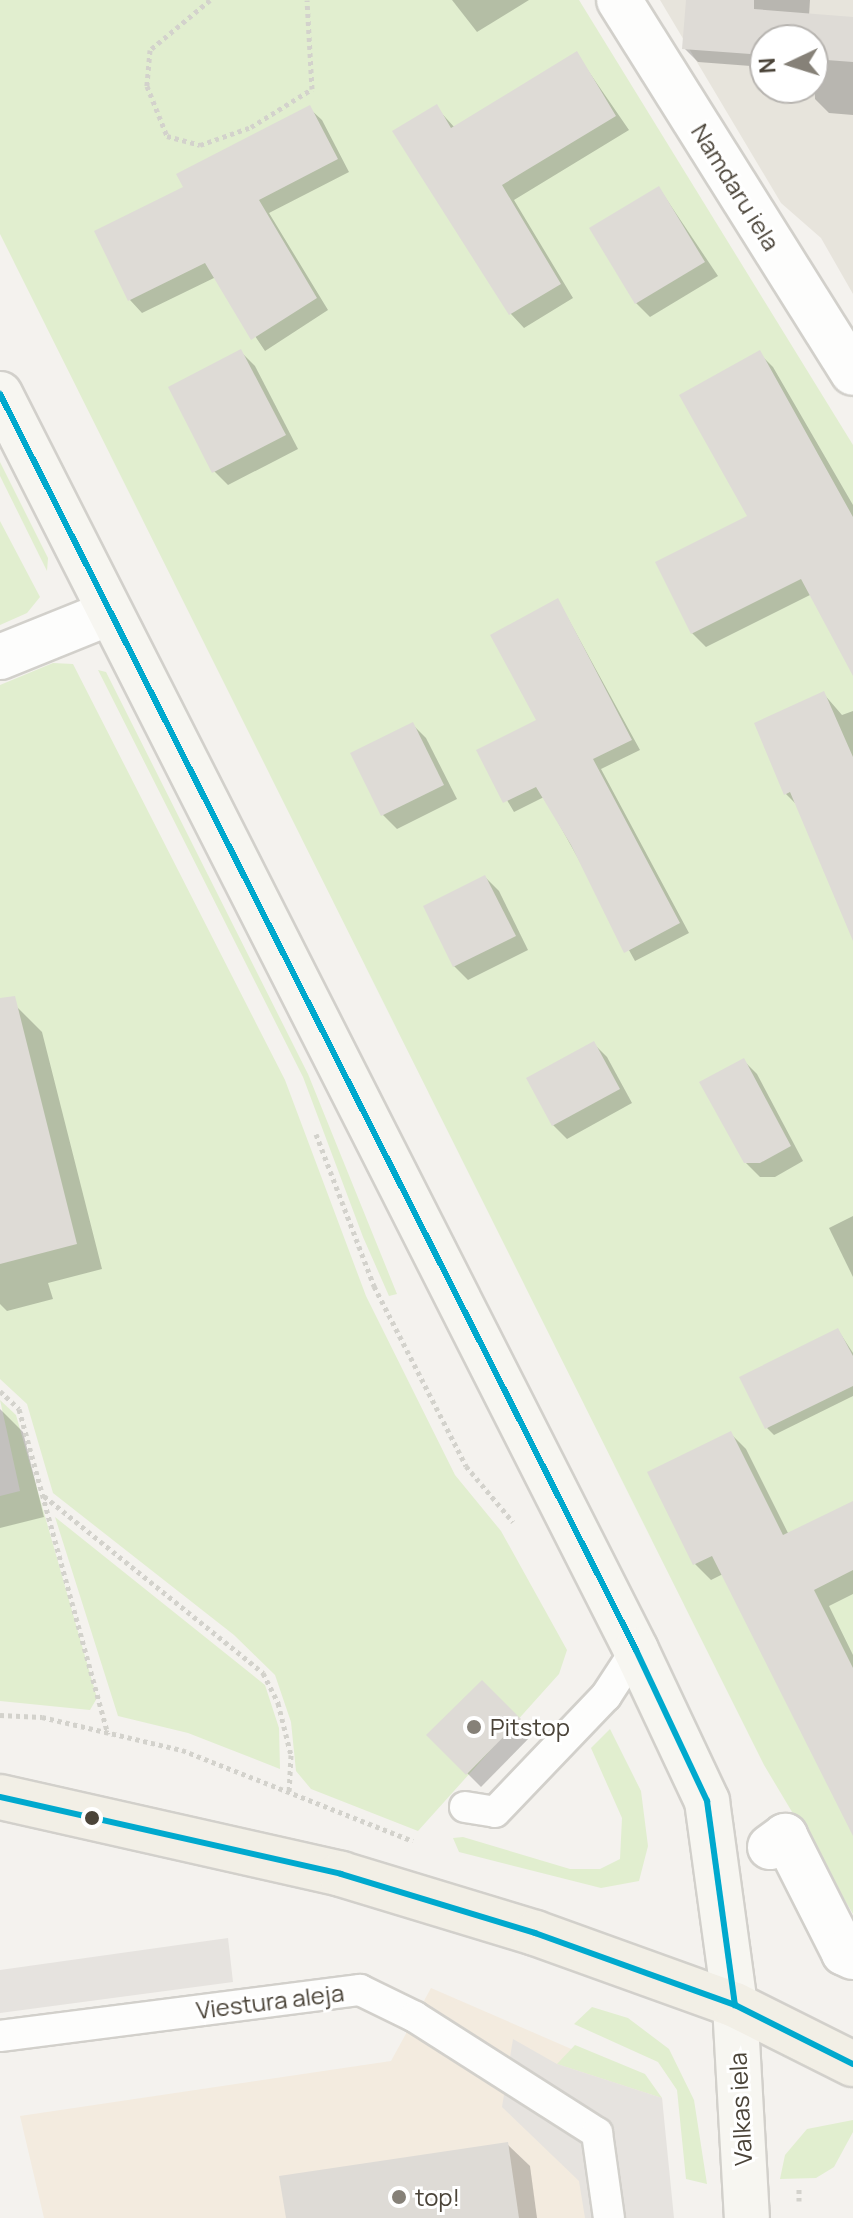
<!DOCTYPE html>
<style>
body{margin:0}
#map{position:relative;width:853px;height:2218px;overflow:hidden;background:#f4f2ee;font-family:Manrope,sans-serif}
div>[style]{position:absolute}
.residential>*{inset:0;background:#e7e4dc}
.commercial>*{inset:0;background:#f3ebdf}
.green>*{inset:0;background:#e1eecf}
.parking>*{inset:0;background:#e6e3df}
.shadow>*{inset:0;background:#0003}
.building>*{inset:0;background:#dedbd6}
.path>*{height:5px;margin-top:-2.5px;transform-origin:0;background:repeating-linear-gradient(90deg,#d3d2cc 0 4px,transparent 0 8px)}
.roads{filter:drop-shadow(2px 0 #d2d0cb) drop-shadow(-2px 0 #d2d0cb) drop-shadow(0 2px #d2d0cb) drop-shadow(0 -2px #d2d0cb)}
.lane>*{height:30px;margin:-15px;padding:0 15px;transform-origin:15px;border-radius:15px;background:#fdfdfc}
.street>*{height:44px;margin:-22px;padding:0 22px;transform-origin:22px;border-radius:22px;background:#fdfdfc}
.secondary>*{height:44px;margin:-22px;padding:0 22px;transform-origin:22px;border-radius:22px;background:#f7f6f1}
.primary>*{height:44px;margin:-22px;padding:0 22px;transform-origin:22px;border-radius:22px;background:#f2efe6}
.bus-1>*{height:6px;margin:-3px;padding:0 3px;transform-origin:3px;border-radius:3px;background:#00a9ce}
.dots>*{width:22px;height:22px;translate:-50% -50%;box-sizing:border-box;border:4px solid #fff;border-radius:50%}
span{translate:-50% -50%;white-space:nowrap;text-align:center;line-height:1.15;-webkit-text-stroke:6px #fff;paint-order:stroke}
.street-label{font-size:24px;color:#4b4439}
.poi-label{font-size:24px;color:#4b4439}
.left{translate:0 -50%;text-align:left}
.north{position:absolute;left:749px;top:24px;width:80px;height:80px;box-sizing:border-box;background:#fff;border:2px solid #b7b4b0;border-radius:50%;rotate:266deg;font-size:22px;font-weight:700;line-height:32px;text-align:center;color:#4b4439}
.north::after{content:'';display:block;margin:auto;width:28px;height:36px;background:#868178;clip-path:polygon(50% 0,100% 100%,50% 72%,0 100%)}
</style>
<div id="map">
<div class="residential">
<div style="clip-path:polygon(evenodd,660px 0,853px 0,853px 294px,821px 238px,781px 203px,660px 0,765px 40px,813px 40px,813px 88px,765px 88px,765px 40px)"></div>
</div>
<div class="commercial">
<div style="clip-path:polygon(431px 1988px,638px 2078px,662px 2098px,670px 2218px,44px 2218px,20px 2116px,391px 2061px)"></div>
</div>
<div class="green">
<div style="clip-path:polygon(0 0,579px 0,853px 445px,853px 1914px,764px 1765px,0 234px)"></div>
<div style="clip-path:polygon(0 462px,48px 558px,47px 571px,0 476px)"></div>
<div style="clip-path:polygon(0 521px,40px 597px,27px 613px,0 625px)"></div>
<div style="clip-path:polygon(53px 663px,73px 664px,285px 1080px,366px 1296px,455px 1475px,501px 1531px,567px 1650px,559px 1674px,418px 1831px,311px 1789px,296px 1771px,291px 1722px,275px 1675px,234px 1635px,53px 1493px,27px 1404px,0 1379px,0 685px)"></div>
<div style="clip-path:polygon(98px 670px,106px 672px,308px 1074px,397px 1294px,389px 1296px,363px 1237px,303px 1077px)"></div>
<div style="clip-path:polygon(0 1400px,16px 1415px,97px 1698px,90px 1710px,0 1701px,0 1496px,20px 1491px)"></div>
<div style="clip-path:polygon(55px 1517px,265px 1685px,279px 1728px,280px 1769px,188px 1733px,118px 1716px)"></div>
<div style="clip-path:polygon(610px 1729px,641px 1791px,648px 1846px,639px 1881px,601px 1888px,459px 1852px,453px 1838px,463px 1837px,570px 1869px,600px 1869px,620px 1859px,622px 1818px,591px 1748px)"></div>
<div style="clip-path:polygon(592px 2007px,628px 2018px,669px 2049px,694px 2100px,707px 2184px,686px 2179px,677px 2090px,658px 2062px,574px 2024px)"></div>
<div style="clip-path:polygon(575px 2045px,645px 2074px,662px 2098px,557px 2064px)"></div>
<div style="clip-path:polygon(853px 2120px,853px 2132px,834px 2167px,816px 2178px,780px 2179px,785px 2155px,807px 2129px)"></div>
</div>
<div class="parking">
<div style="clip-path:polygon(228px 1938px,233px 1982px,0 2013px,0 1970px)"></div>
<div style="clip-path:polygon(513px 2039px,557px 2064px,662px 2098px,674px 2218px,585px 2218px,579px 2181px,502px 2107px)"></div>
</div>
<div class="shadow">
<div style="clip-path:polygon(452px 0,529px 0,477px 32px)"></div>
<div style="clip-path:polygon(688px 0,810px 0,809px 16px,853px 19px,853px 115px,829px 113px,815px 99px,813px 40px,765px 40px,765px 67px,698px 62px,684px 48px)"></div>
<div style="clip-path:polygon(576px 53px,629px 130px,514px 200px,573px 298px,524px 328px,511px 314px,436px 107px,455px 128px)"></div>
<div style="clip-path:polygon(309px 108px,322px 120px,349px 172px,269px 213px,328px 310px,265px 351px,216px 277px,142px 313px,130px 300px,96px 232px,185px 188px)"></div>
<div style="clip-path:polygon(659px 188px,718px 276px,650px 317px,636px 303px)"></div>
<div style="clip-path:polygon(241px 352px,255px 366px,298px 449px,228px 485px,214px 471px)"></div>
<div style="clip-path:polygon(759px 353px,773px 367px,853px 505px,853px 634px,812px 594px,706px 647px,692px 633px,750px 517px)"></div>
<div style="clip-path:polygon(558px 600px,640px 750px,601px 769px,689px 933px,635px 961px,544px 797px,514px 812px,478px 751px,539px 721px)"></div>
<div style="clip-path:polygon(823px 693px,842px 715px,853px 711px,853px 937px,798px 806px,786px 794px)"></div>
<div style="clip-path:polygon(412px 724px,426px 738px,457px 799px,397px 829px,383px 815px)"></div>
<div style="clip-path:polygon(485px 877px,499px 891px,528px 950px,468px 980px,454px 966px)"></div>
<div style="clip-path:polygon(16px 1006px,42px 1032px,102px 1269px,48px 1283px,53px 1299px,7px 1311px,0 1304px,0 1010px)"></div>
<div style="clip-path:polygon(593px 1043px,607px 1057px,632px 1103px,567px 1139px,553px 1125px)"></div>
<div style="clip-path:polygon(743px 1060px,757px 1074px,803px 1161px,775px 1177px,760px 1177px,745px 1162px)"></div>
<div style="clip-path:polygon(853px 1216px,853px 1277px,829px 1228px)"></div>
<div style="clip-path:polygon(838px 1330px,853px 1353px,853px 1396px,774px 1435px,767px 1428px)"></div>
<div style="clip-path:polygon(0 1409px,23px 1432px,44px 1517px,0 1528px)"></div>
<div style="clip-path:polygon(730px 1433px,746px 1449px,789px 1535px,853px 1503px,853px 1594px,829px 1606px,853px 1655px,853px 1723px,723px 1574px,711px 1580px,695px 1564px)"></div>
<div style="clip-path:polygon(482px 1683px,533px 1734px,481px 1787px,429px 1735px)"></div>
<div style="clip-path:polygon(507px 2144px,530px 2166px,537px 2218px,288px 2218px)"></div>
</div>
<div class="building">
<div style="clip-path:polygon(686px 0,754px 0,754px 9px,853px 17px,853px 62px,813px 59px,813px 40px,765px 40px,765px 55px,682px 49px)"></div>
<div style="clip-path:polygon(577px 51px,616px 116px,502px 185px,561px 284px,509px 315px,392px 131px,437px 104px,451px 128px)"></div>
<div style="clip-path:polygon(310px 105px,338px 159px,259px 200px,317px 298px,251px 340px,205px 263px,128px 301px,94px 231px,183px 187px,176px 174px)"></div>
<div style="clip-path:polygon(659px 186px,705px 262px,635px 304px,589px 228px)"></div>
<div style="clip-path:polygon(241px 349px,286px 435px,212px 473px,168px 387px)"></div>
<div style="clip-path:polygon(760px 350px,853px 517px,853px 676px,801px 579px,691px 634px,655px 562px,747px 516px,679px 395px)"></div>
<div style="clip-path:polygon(558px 598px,632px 740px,593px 759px,680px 923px,624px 953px,571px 845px,536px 787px,503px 803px,476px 750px,536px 720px,490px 635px)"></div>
<div style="clip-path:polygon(824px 691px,853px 757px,853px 941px,790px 792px,784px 795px,754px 723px)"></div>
<div style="clip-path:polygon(413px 722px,444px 785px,381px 816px,350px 753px)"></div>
<div style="clip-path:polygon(485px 875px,516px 936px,453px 967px,423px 906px)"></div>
<div style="clip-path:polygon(15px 996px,77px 1244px,0 1264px,0 998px)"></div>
<div style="clip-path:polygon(594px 1041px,620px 1089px,552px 1126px,526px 1078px)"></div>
<div style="clip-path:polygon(744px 1058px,791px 1146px,760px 1163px,744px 1163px,699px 1082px)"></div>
<div style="clip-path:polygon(838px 1328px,853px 1356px,853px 1386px,765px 1429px,739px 1377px)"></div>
<div style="clip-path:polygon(731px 1431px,783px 1535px,853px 1501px,853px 1570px,814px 1590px,853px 1668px,853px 1836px,712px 1556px,693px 1565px,647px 1472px)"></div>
<div style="clip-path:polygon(482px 1680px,521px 1719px,466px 1775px,426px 1735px)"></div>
<div style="clip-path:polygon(508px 2142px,519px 2218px,286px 2218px,279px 2176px)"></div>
</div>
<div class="path">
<div style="left:210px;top:0;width:78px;rotate:140.2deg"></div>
<div style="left:150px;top:50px;width:36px;rotate:95deg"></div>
<div style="left:147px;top:86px;width:54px;rotate:68.2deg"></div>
<div style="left:167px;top:136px;width:34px;rotate:15deg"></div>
<div style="left:200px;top:145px;width:54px;rotate:-19.4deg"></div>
<div style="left:251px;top:127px;width:72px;rotate:-31.9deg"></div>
<div style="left:312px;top:89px;width:89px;rotate:-93.2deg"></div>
<div style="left:316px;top:1134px;width:163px;rotate:69.1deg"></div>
<div style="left:374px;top:1286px;width:202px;rotate:62.9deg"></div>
<div style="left:466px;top:1466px;width:73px;rotate:50deg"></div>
<div style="left:0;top:1391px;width:26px;rotate:43deg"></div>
<div style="left:19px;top:1409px;width:337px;rotate:74.7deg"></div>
<div style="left:44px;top:1496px;width:282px;rotate:38.9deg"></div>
<div style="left:263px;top:1673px;width:34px;rotate:63deg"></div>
<div style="left:278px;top:1703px;width:54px;rotate:76deg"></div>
<div style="left:291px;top:1755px;width:36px;rotate:93deg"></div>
<div style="left:0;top:1715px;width:42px;rotate:2.7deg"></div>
<div style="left:42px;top:1717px;width:144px;rotate:13.3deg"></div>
<div style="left:182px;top:1750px;width:248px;rotate:21.5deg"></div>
<div style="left:799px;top:2201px;width:12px;rotate:-90deg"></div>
</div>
<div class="roads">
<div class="lane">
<div style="left:465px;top:1807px;width:30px;rotate:9deg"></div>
<div style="left:495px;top:1812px;width:161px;rotate:-46.3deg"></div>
<div style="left:606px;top:1696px;width:55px;rotate:-56.9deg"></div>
<div style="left:0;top:2036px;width:363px;rotate:-7.3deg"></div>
<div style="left:360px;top:1990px;width:61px;rotate:26.1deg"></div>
<div style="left:415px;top:2017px;width:216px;rotate:32.5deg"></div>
<div style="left:597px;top:2133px;width:86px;rotate:82deg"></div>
</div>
<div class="street">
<div style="left:619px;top:0;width:440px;rotate:57.9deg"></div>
<div style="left:0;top:657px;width:118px;rotate:-22deg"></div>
<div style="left:770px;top:1847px;width:19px;rotate:-36deg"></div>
<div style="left:785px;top:1836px;width:131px;rotate:63.2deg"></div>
<div style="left:844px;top:1953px;width:10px;rotate:24deg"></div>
</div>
<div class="secondary">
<div style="left:0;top:394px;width:1408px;rotate:63.14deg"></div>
<div style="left:636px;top:1650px;width:167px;rotate:64.8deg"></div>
<div style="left:707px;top:1801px;width:206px;rotate:82.2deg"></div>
<div style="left:735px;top:2005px;width:213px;rotate:86.8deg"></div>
</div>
<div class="primary">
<div style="left:0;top:1797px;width:350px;rotate:12.7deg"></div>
<div style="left:341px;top:1874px;width:203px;rotate:16.9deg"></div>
<div style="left:535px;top:1933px;width:213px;rotate:19.8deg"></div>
<div style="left:735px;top:2005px;width:132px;rotate:26.6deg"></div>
</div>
</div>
<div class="bus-1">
<div style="left:0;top:394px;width:1408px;rotate:63.14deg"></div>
<div style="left:636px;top:1650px;width:167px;rotate:64.8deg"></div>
<div style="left:707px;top:1801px;width:206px;rotate:82.2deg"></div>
<div style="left:0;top:1797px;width:350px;rotate:12.7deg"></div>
<div style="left:341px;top:1874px;width:203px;rotate:16.9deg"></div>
<div style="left:535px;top:1933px;width:213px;rotate:19.8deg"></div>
<div style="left:735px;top:2005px;width:132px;rotate:26.6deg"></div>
</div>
<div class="dots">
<div style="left:474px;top:1727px;background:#868178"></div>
<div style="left:92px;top:1818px;background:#4b4439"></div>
<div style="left:399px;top:2197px;background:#868178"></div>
</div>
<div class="street-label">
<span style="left:736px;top:187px;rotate:58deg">Namdaru iela</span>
<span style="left:270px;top:2001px;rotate:-7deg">Viestura aleja</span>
<span style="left:740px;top:2109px;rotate:-93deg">Valkas iela</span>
</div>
<div class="poi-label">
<span class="left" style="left:490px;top:1727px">Pitstop</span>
<span class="left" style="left:415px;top:2197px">top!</span>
</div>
<div class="north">N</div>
</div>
